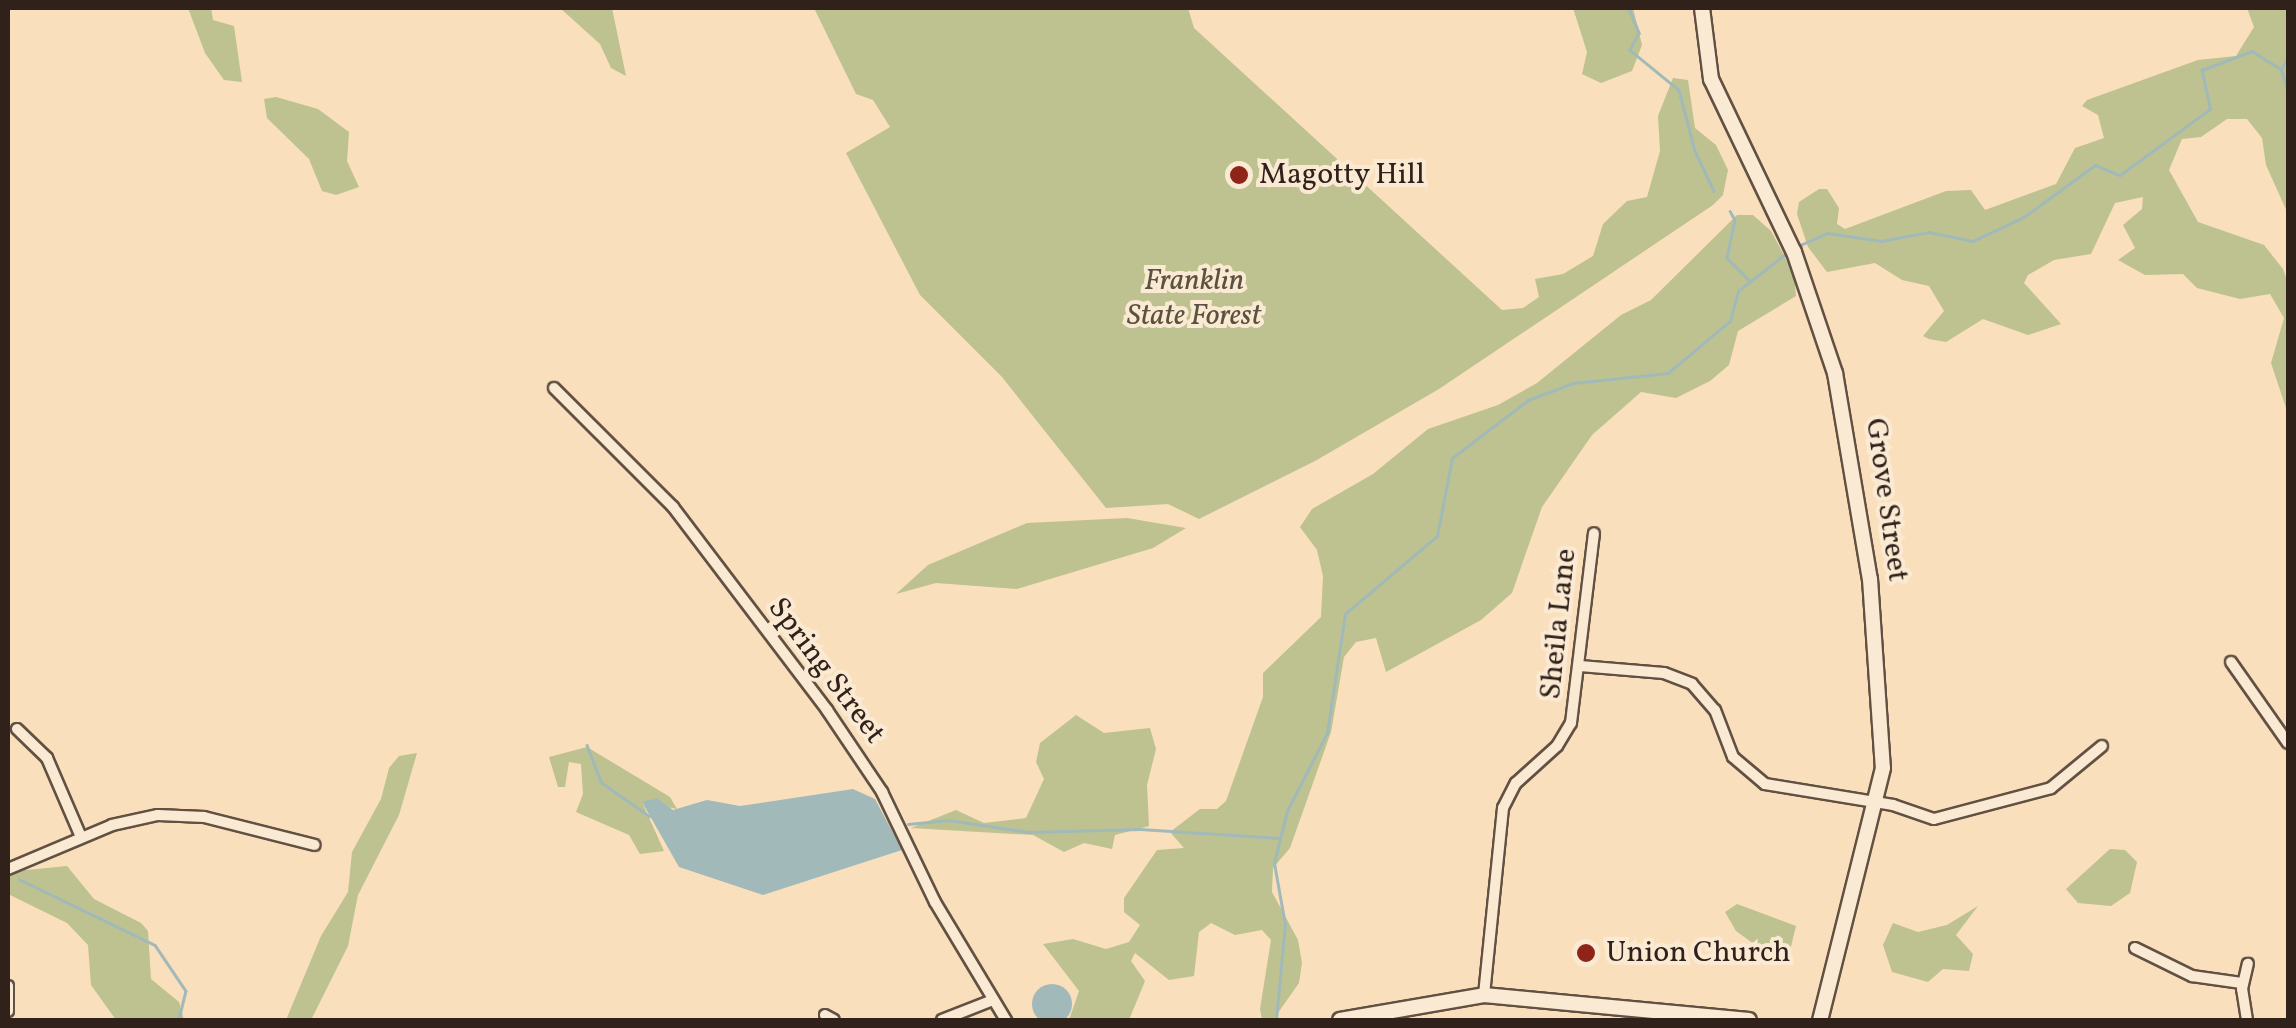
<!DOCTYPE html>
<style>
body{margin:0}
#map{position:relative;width:2296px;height:1028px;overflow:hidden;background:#f9dfbb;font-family:Vollkorn,serif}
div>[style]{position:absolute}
.green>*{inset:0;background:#bdc290}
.water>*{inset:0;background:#a1bab9}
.round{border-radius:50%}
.stream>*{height:2.5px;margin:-1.25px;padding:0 1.25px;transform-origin:1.25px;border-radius:1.25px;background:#a1bab9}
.roads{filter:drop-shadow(2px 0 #625143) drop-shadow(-2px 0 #625143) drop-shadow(0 2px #625143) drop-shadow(0 -2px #625143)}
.street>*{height:10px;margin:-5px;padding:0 5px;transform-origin:5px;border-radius:5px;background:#fbead3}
.secondary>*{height:14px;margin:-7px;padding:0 7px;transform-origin:7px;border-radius:7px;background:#fbead3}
.dots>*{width:28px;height:28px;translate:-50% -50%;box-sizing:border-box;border:5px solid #fbead3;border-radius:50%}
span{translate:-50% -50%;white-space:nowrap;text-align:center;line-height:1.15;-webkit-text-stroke:8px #fbead3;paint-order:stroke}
.poi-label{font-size:30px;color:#30221b}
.left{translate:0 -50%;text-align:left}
.park-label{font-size:30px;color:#5a523e;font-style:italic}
.street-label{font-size:30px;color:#30221b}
.frame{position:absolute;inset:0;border:10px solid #30221b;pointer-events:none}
</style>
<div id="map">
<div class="green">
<div style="clip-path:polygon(188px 8px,211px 8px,213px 20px,234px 26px,242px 82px,224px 80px,205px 53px)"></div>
<div style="clip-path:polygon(560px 8px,612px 8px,626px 76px,611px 68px,600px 44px)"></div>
<div style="clip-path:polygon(814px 8px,1188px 8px,1194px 28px,1502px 310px,1523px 308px,1539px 297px,1535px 279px,1563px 274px,1593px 256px,1603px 224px,1627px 201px,1647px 197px,1660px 151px,1658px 116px,1673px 78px,1688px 80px,1695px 128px,1716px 145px,1728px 170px,1723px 195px,1713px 205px,1439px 389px,1315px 461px,1199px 519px,1168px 504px,1106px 508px,1002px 377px,920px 295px,846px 153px,890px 127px,873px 100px,856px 94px)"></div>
<div style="clip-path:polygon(1573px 8px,1633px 8px,1642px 45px,1632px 71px,1601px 83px,1582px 74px,1587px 52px)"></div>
<div style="clip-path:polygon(2247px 8px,2288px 8px,2288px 214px,2266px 165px,2262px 138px,2247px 119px,2227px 119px,2201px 137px,2182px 139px,2169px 170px,2198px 222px,2264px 245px,2283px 269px,2288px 283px,2288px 414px,2271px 363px,2284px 318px,2270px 294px,2240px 299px,2197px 288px,2183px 274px,2145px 275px,2118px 260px,2135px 248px,2123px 225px,2142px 209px,2143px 197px,2115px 203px,2091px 254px,2054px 260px,2028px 275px,2024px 283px,2061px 324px,2028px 335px,1983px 319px,1946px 342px,1929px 339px,1923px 336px,1944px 311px,1929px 286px,1902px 280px,1875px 263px,1827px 272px,1808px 247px,1797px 214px,1799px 202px,1819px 189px,1827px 189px,1839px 208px,1837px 224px,1845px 229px,1946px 191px,1971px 190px,1985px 210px,2056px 184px,2075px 148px,2104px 138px,2098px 115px,2082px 106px,2087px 100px,2198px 60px,2236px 56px,2254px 27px)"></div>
<div style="clip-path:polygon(276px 97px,318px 109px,349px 132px,347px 161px,359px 187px,336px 195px,322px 191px,309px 159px,267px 118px,264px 99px)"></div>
<div style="clip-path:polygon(1737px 215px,1753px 215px,1771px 231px,1794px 274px,1796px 296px,1738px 331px,1729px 365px,1710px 381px,1676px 398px,1641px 392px,1592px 435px,1542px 507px,1512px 593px,1481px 620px,1386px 672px,1376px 638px,1356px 642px,1344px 657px,1331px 732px,1290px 848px,1273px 868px,1272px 892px,1298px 940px,1302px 963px,1299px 983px,1273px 1020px,1262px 1020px,1260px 1009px,1271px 940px,1262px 930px,1235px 935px,1211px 923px,1199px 932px,1194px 976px,1169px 980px,1135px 953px,1131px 961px,1145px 981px,1129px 1020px,1069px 1020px,1079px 991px,1043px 944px,1073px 939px,1106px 949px,1129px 942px,1140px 925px,1124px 912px,1124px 898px,1157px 850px,1184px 848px,1170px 832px,1200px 809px,1217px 809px,1226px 801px,1263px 697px,1263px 673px,1321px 617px,1323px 576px,1317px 550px,1300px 527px,1312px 509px,1373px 474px,1428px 429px,1498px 405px,1537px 383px,1621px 315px,1651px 300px)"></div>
<div style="clip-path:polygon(1127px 518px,1186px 528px,1153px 548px,1017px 589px,936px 583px,896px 594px,928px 565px,1027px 523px)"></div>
<div style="clip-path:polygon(1076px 715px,1104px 733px,1150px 728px,1156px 749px,1147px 785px,1149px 826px,1115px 835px,1112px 849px,1084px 843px,1064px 852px,1033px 835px,911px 828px,956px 810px,984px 823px,1026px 818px,1044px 779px,1036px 762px,1040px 743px)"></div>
<div style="clip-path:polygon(587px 747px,670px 797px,677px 809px,642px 802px,664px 851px,640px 854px,629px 835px,576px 812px,583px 794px,581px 764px,569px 762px,565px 787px,558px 787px,549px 757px)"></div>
<div style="clip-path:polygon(417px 753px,399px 815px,358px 895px,348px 946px,311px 1020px,286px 1020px,321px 936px,348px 892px,352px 852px,381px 799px,389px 768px,399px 756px)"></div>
<div style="clip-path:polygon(2110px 849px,2125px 850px,2137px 862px,2130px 893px,2111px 906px,2078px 903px,2066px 889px)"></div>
<div style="clip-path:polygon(8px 862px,27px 870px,67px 866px,94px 899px,141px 923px,148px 931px,151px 979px,179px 1002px,184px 1020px,116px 1020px,91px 985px,88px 945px,67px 923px,8px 894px)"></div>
<div style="clip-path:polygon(1737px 904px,1796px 926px,1788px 959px,1772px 957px,1736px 931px,1725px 912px)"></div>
<div style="clip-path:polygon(1978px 906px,1956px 935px,1973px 954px,1969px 971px,1943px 969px,1928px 982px,1892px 972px,1883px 945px,1893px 923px,1918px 932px,1947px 925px)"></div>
</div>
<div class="water">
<div style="clip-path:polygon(853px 789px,875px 799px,902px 850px,763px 895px,679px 867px,642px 802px,657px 798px,673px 810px,707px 800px,740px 806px)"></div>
<div class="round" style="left:1032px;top:984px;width:40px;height:40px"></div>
</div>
<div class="stream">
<div style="left:1629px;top:8px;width:27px;rotate:68deg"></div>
<div style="left:1639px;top:33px;width:19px;rotate:118deg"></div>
<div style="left:1630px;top:50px;width:63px;rotate:39.2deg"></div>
<div style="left:1679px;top:90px;width:63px;rotate:75.3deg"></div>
<div style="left:1695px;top:151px;width:44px;rotate:64.6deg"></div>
<div style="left:2282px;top:68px;width:13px;rotate:-61deg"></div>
<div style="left:2281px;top:69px;width:22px;rotate:72deg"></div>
<div style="left:1730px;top:211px;width:10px;rotate:61deg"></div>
<div style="left:1735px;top:220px;width:39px;rotate:102deg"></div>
<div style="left:1727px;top:258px;width:33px;rotate:45deg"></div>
<div style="left:1796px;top:247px;width:34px;rotate:-24deg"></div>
<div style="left:1827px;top:233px;width:55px;rotate:8.4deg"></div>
<div style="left:1881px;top:241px;width:49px;rotate:-10.6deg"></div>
<div style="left:1929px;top:232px;width:45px;rotate:11.6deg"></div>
<div style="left:1973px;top:241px;width:56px;rotate:-25.2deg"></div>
<div style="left:2024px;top:217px;width:88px;rotate:-36.2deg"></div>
<div style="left:2095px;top:165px;width:27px;rotate:22deg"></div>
<div style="left:2120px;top:175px;width:112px;rotate:-36.3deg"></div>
<div style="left:2210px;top:109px;width:40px;rotate:-102deg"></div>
<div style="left:2202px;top:70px;width:53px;rotate:-20.8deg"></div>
<div style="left:2252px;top:51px;width:34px;rotate:32deg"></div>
<div style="left:587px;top:745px;width:40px;rotate:69deg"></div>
<div style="left:601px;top:782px;width:59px;rotate:35.3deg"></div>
<div style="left:908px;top:824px;width:41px;rotate:-5.6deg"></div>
<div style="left:949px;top:820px;width:80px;rotate:8.6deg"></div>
<div style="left:1028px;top:832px;width:112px;rotate:-1.5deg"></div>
<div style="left:1140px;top:829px;width:140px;rotate:3.7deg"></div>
<div style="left:19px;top:879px;width:151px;rotate:25.9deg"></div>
<div style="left:155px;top:945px;width:55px;rotate:56deg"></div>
<div style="left:186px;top:991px;width:30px;rotate:104deg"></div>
<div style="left:1276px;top:1020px;width:95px;rotate:-84.6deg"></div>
<div style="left:1285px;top:925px;width:63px;rotate:-100.1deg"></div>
<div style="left:1274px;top:863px;width:54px;rotate:-76deg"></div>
<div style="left:1287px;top:811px;width:88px;rotate:-62.9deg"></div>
<div style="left:1327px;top:733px;width:120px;rotate:-81.4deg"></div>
<div style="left:1345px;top:614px;width:121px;rotate:-40.3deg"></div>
<div style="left:1437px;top:536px;width:79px;rotate:-79.1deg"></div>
<div style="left:1452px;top:458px;width:96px;rotate:-37.3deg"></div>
<div style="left:1528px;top:400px;width:48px;rotate:-20.7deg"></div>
<div style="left:1573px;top:383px;width:96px;rotate:-6deg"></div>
<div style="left:1668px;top:373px;width:81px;rotate:-40deg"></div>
<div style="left:1730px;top:321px;width:31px;rotate:-75deg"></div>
<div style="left:1738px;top:291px;width:65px;rotate:-38.1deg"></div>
</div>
<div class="roads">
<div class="street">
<div style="left:554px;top:388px;width:168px;rotate:45deg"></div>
<div style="left:673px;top:507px;width:255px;rotate:52.8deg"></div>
<div style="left:827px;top:710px;width:99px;rotate:56.1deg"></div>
<div style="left:882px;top:792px;width:122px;rotate:64.3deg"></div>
<div style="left:935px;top:902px;width:138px;rotate:59deg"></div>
<div style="left:2231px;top:662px;width:99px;rotate:54.9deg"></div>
<div style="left:1580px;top:666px;width:84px;rotate:4.8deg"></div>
<div style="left:1664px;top:673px;width:30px;rotate:21deg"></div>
<div style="left:1692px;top:684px;width:35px;rotate:49deg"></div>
<div style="left:1715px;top:710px;width:50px;rotate:69deg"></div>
<div style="left:1733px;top:757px;width:42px;rotate:40.2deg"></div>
<div style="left:1765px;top:784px;width:130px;rotate:9.3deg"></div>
<div style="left:1893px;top:805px;width:43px;rotate:18.9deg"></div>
<div style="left:1934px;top:819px;width:121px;rotate:-14.8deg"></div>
<div style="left:2051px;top:788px;width:66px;rotate:-39.5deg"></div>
<div style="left:17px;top:729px;width:42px;rotate:44deg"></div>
<div style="left:47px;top:758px;width:86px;rotate:66.7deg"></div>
<div style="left:8px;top:869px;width:113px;rotate:-22.9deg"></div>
<div style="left:112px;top:825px;width:47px;rotate:-12.3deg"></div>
<div style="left:158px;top:815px;width:46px;rotate:2.5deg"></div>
<div style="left:204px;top:817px;width:114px;rotate:14.2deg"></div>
<div style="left:2135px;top:948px;width:64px;rotate:26.2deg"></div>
<div style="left:2192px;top:976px;width:50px;rotate:8deg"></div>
<div style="left:8px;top:986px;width:25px;rotate:90deg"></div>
<div style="left:1484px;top:995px;width:188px;rotate:-84.2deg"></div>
<div style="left:1503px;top:808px;width:28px;rotate:-63deg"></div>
<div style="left:1516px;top:783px;width:55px;rotate:-42.1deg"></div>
<div style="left:1557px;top:746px;width:27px;rotate:-59deg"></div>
<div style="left:1571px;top:723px;width:191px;rotate:-83.1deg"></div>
<div style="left:825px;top:1015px;width:10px;rotate:29deg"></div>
<div style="left:942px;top:1020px;width:55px;rotate:-21.4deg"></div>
<div style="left:2247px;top:1020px;width:31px;rotate:-99deg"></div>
<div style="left:2242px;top:989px;width:26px;rotate:-77deg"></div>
</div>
<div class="secondary">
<div style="left:1702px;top:8px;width:72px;rotate:82.8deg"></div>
<div style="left:1711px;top:79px;width:192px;rotate:64.4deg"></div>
<div style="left:1794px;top:252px;width:128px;rotate:71.3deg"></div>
<div style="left:1835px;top:373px;width:209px;rotate:80.4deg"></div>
<div style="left:1870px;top:579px;width:189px;rotate:86.1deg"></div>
<div style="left:1883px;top:768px;width:260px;rotate:104deg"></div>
<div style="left:1340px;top:1020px;width:146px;rotate:-9.8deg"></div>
<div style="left:1484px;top:995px;width:266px;rotate:5.4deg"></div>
</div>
</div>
<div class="dots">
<div style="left:1239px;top:175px;background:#8f2418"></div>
<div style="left:1586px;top:953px;background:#8f2418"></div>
</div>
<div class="poi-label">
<span class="left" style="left:1259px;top:175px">Magotty Hill</span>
<span class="left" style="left:1606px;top:953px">Union Church</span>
</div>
<div class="park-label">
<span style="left:1194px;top:298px">Franklin<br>State Forest</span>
</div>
<div class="street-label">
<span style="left:1886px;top:500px;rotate:82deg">Grove Street</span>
<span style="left:1559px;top:624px;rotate:-84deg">Sheila Lane</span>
<span style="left:826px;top:671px;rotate:53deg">Spring Street</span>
</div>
<div class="frame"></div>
</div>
